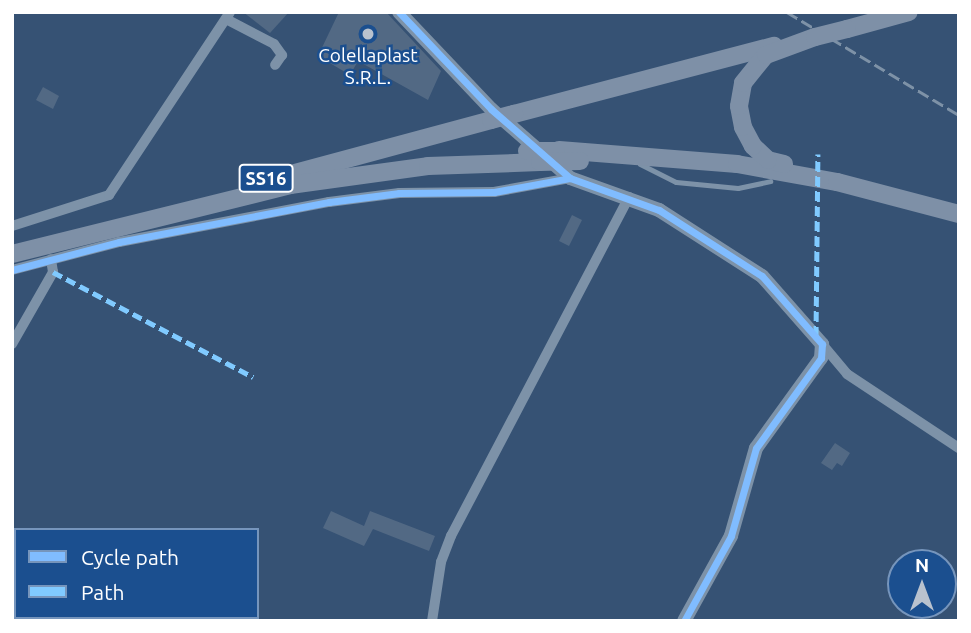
<!DOCTYPE html>
<style>
body{margin:0}
#map{position:relative;width:971px;height:633px;overflow:hidden;background:#365274;font-family:Ubuntu,sans-serif}
div>[style]{position:absolute}
.building>*{inset:0;background:#526984}
.service>*{height:5px;margin:-2.5px;padding:0 2.5px;transform-origin:2.5px;border-radius:2.5px;background:#7d92a8}
.minor>*{height:10px;margin:-5px;padding:0 5px;transform-origin:5px;border-radius:5px;background:#7d92a8}
.tertiary>*{height:14px;margin:-7px;padding:0 7px;transform-origin:7px;border-radius:7px;background:#7d92a8}
.trunk>*{height:18px;margin:-9px;padding:0 9px;transform-origin:9px;border-radius:9px;background:#7e90a7}
.rail>*{height:2.5px;margin-top:-1.25px;transform-origin:0;background:repeating-linear-gradient(90deg,#7e92a7 0 12px,transparent 0 17px)}
.trunk-bridge>*{height:18px;margin:-9px;padding:0 9px;transform-origin:9px;border-radius:9px;background:#7e90a7}
.quiet>*{height:5px;margin-top:-2.5px;transform-origin:0;background:repeating-linear-gradient(90deg,#80caff 0 10px,transparent 0 15px)}
.cycleway>*{height:7px;margin:-3.5px;padding:0 3.5px;transform-origin:3.5px;border-radius:3.5px;background:#80bcff}
.dots>*{width:19px;height:19px;translate:-50% -50%;box-sizing:border-box;border:4px solid #1b4f8f;border-radius:50%}
span{translate:-50% -50%;white-space:nowrap;text-align:center;line-height:1.15;-webkit-text-stroke:5px #1b4f8f;paint-order:stroke}
.shield-label span{padding:2px 5px;background:#1b4f8f;border:2px solid;border-radius:5px;-webkit-text-stroke-width:0}
.shield-label{font-size:18px;color:#fff;font-weight:700}
.poi-label{font-size:19px;color:#fff}
.frame{position:absolute;inset:0;border:14px solid #fff;pointer-events:none}
.legend{position:absolute;left:14px;top:528px;width:245px;height:91px;box-sizing:border-box;background:#1b4f8f;border:2px solid #7695bc;margin:0;padding:9px 12px;list-style:none;font-size:21px;color:#fff}
.legend li{display:flex;align-items:center;gap:14px;height:35px}
.legend b{width:35px;border:2px solid #7695bc}
.north{position:absolute;left:887px;top:549px;width:70px;height:70px;box-sizing:border-box;background:#1b4f8f;border:2px solid #7695bc;border-radius:50%;rotate:0deg;font-size:19px;font-weight:700;line-height:28px;text-align:center;color:#fff}
.north::after{content:'';display:block;margin:auto;width:24px;height:32px;background:#b9c2ce;clip-path:polygon(50% 0,100% 100%,50% 72%,0 100%)}
</style>
<div id="map">
<div class="building">
<div style="clip-path:polygon(243px 12px,289px 12px,270px 33px)"></div>
<div style="clip-path:polygon(339px 12px,386px 12px,441px 71px,428px 100px,358px 61px,350px 75px,318px 56px)"></div>
<div style="clip-path:polygon(43px 87px,59px 96px,53px 109px,36px 100px)"></div>
<div style="clip-path:polygon(572px 215px,582px 220px,569px 246px,559px 241px)"></div>
<div style="clip-path:polygon(835px 443px,850px 453px,842px 466px,837px 463px,832px 470px,821px 463px)"></div>
<div style="clip-path:polygon(331px 511px,364px 526px,370px 511px,435px 536px,429px 551px,373px 529px,364px 546px,323px 528px)"></div>
</div>
<div class="service">
<div style="left:640px;top:164px;width:40px;rotate:26.6deg"></div>
<div style="left:676px;top:182px;width:62px;rotate:5.5deg"></div>
<div style="left:738px;top:188px;width:33px;rotate:-12deg"></div>
</div>
<div class="minor">
<div style="left:226px;top:19px;width:54px;rotate:27.5deg"></div>
<div style="left:274px;top:44px;width:14px;rotate:54deg"></div>
<div style="left:282px;top:55px;width:12px;rotate:125deg"></div>
<div style="left:12px;top:226px;width:102px;rotate:-17.7deg"></div>
<div style="left:109px;top:195px;width:219px;rotate:-56.5deg"></div>
<div style="left:12px;top:270px;width:111px;rotate:-14.7deg"></div>
<div style="left:119px;top:242px;width:214px;rotate:-10.8deg"></div>
<div style="left:329px;top:202px;width:71px;rotate:-7.3deg"></div>
<div style="left:399px;top:193px;width:95px;rotate:-0.6deg"></div>
<div style="left:494px;top:192px;width:77px;rotate:-10.4deg"></div>
<div style="left:12px;top:344px;width:83px;rotate:-60.3deg"></div>
<div style="left:53px;top:272px;width:13px;rotate:-99deg"></div>
<div style="left:822px;top:344px;width:39px;rotate:50deg"></div>
<div style="left:847px;top:374px;width:134px;rotate:33.5deg"></div>
<div style="left:432px;top:621px;width:60px;rotate:-81.3deg"></div>
<div style="left:441px;top:562px;width:28px;rotate:-69deg"></div>
<div style="left:451px;top:536px;width:383px;rotate:-62.3deg"></div>
</div>
<div class="tertiary">
<div style="left:399px;top:12px;width:134px;rotate:46.5deg"></div>
<div style="left:491px;top:109px;width:105px;rotate:41.1deg"></div>
<div style="left:570px;top:178px;width:95px;rotate:19.8deg"></div>
<div style="left:659px;top:210px;width:122px;rotate:32.7deg"></div>
<div style="left:762px;top:276px;width:91px;rotate:48.6deg"></div>
<div style="left:822px;top:344px;width:14px;rotate:94deg"></div>
<div style="left:821px;top:358px;width:111px;rotate:125.8deg"></div>
<div style="left:756px;top:448px;width:91px;rotate:105.9deg"></div>
<div style="left:731px;top:536px;width:97px;rotate:118.9deg"></div>
</div>
<div class="trunk">
<div style="left:847px;top:29px;width:64px;rotate:-15.3deg"></div>
<div style="left:514px;top:114px;width:269px;rotate:-14.7deg"></div>
<div style="left:559px;top:150px;width:179px;rotate:4.5deg"></div>
<div style="left:737px;top:164px;width:102px;rotate:10.2deg"></div>
<div style="left:837px;top:182px;width:126px;rotate:14.7deg"></div>
<div style="left:784px;top:164px;width:16px;rotate:-166deg"></div>
<div style="left:768px;top:160px;width:21px;rotate:-137deg"></div>
<div style="left:753px;top:146px;width:21px;rotate:-118deg"></div>
<div style="left:743px;top:127px;width:21px;rotate:-101deg"></div>
<div style="left:739px;top:106px;width:23px;rotate:-80deg"></div>
<div style="left:743px;top:83px;width:36px;rotate:-51deg"></div>
<div style="left:766px;top:55px;width:52px;rotate:-20.2deg"></div>
<div style="left:295px;top:173px;width:203px;rotate:-15.1deg"></div>
<div style="left:12px;top:254px;width:286px;rotate:-13.9deg"></div>
<div style="left:290px;top:185px;width:139px;rotate:-7.8deg"></div>
<div style="left:428px;top:166px;width:112px;rotate:-2deg"></div>
</div>
<div class="rail">
<div style="left:787px;top:12px;width:200px;rotate:30.9deg"></div>
</div>
<div class="trunk-bridge">
<div style="left:815px;top:37px;width:33px;rotate:-14deg"></div>
<div style="left:491px;top:120px;width:24px;rotate:-15deg"></div>
<div style="left:527px;top:151px;width:29px"></div>
<div style="left:540px;top:162px;width:40px;rotate:-1.4deg"></div>
</div>
<div class="quiet">
<div style="left:53px;top:272px;width:226px;rotate:27.7deg"></div>
<div style="left:816px;top:336px;width:182px;rotate:-89.4deg"></div>
</div>
<div class="cycleway">
<div style="left:399px;top:12px;width:134px;rotate:46.5deg"></div>
<div style="left:491px;top:109px;width:105px;rotate:41.1deg"></div>
<div style="left:570px;top:178px;width:95px;rotate:19.8deg"></div>
<div style="left:659px;top:210px;width:122px;rotate:32.7deg"></div>
<div style="left:762px;top:276px;width:91px;rotate:48.6deg"></div>
<div style="left:822px;top:344px;width:14px;rotate:94deg"></div>
<div style="left:821px;top:358px;width:111px;rotate:125.8deg"></div>
<div style="left:756px;top:448px;width:91px;rotate:105.9deg"></div>
<div style="left:731px;top:536px;width:97px;rotate:118.9deg"></div>
<div style="left:12px;top:270px;width:111px;rotate:-14.7deg"></div>
<div style="left:119px;top:242px;width:214px;rotate:-10.8deg"></div>
<div style="left:329px;top:202px;width:71px;rotate:-7.3deg"></div>
<div style="left:399px;top:193px;width:95px;rotate:-0.6deg"></div>
<div style="left:494px;top:192px;width:77px;rotate:-10.4deg"></div>
</div>
<div class="dots">
<div style="left:368px;top:34px;background:#b9c2ce"></div>
</div>
<div class="shield-label">
<span style="left:266px;top:178px">SS16</span>
</div>
<div class="poi-label">
<span style="left:368px;top:67px">Colellaplast<br>S.R.L.</span>
</div>
<div class="frame"></div>
<ul class="legend">
<li><b style="height:9px;background:#80bcff"></b>Cycle path</li>
<li><b style="height:9px;background:#80caff"></b>Path</li>
</ul>
<div class="north">N</div>
</div>
